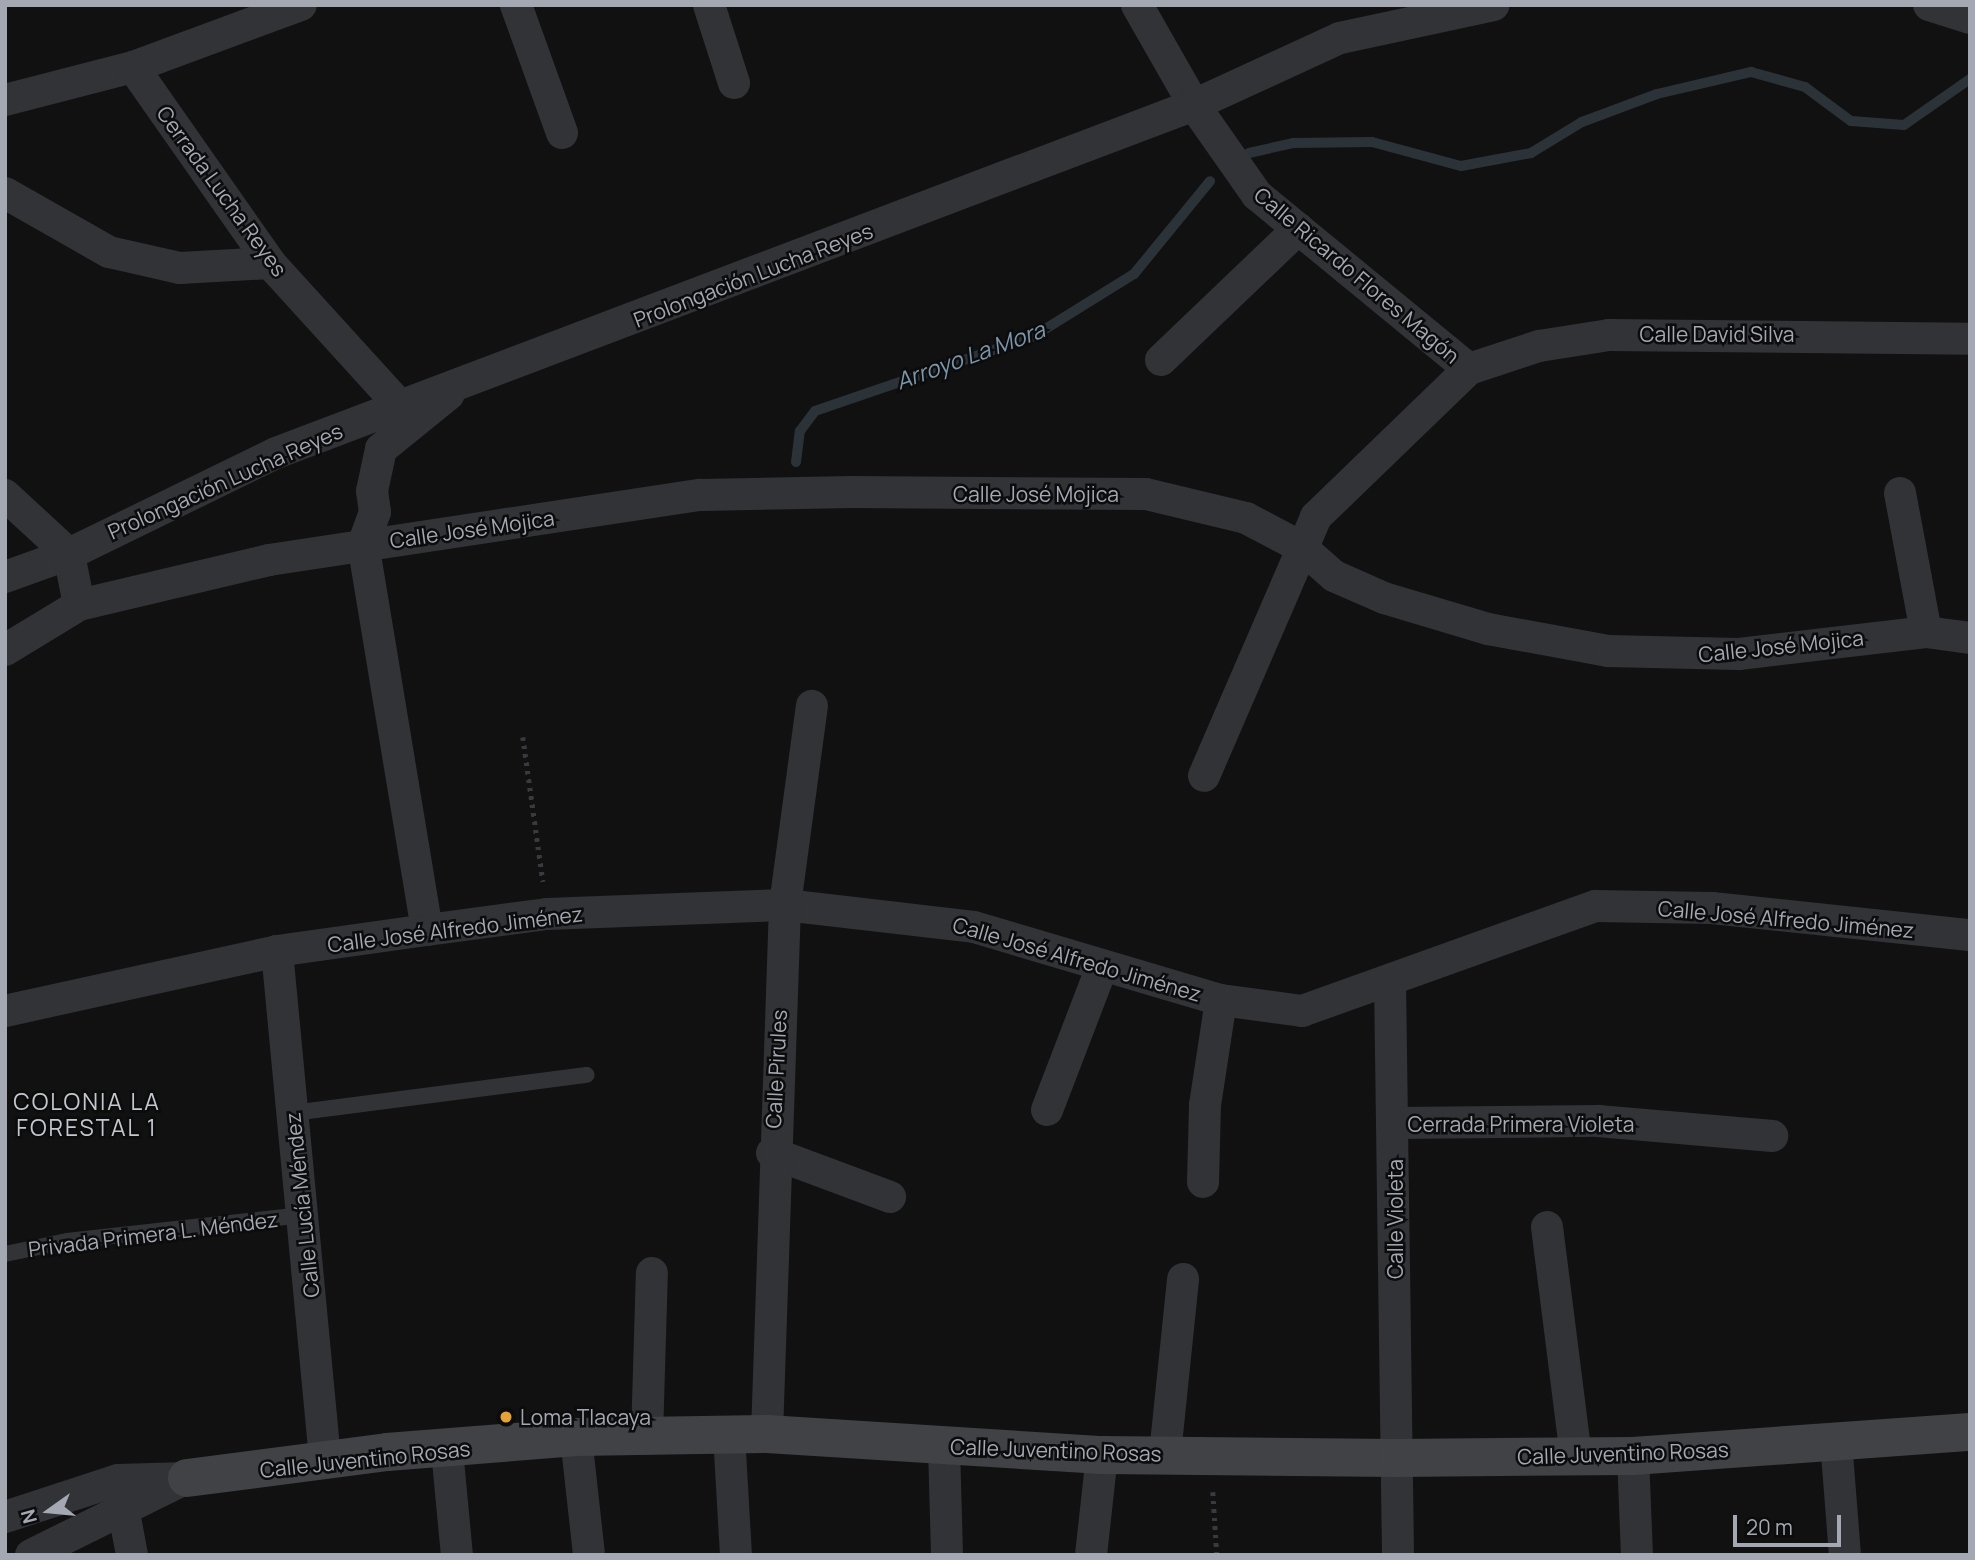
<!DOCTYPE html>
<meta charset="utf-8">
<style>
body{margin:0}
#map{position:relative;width:1975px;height:1560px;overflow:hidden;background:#111112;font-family:Manrope,sans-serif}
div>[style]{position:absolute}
.stream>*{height:10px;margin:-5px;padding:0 5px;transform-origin:5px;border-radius:5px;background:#2b3339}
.path>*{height:4.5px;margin-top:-2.25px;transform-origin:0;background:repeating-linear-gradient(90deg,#383a3e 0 3.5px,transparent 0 8.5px)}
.lane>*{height:16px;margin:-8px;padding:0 8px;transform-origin:8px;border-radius:8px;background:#323337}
.street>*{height:32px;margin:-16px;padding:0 16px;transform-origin:16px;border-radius:16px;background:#323337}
.secondary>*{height:38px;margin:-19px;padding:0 19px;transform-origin:19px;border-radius:19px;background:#404246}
.dots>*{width:19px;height:19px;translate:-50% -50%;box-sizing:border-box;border:4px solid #0c0c0d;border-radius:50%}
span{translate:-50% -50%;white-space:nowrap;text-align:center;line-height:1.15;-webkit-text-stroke:5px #0c0c0d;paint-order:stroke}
.street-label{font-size:21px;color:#a3a8b2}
.poi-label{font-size:21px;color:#a3a8b2}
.left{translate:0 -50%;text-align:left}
.water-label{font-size:23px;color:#7c96ab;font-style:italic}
.neighbourhood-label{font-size:23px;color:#c3c7ce;letter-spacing:2px}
.frame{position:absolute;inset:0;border:7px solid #a3a8b2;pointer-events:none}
.north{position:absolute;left:14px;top:1476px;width:70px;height:70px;-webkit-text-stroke:5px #0c0c0d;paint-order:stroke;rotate:255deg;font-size:19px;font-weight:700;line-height:28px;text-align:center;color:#a3a8b2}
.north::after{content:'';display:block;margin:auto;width:24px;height:32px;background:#a3a8b2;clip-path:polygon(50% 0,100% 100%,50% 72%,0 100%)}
.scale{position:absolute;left:1733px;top:1515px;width:108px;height:32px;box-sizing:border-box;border:4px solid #a3a8b2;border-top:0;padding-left:9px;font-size:21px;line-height:24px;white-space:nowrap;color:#a3a8b2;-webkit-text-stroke:5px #0c0c0d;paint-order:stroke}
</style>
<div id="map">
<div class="stream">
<div style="left:1249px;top:153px;width:45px;rotate:-12.8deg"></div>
<div style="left:1293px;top:143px;width:79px;rotate:-0.7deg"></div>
<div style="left:1372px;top:142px;width:92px;rotate:15.1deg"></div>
<div style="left:1461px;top:166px;width:71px;rotate:-10.5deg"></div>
<div style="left:1531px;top:153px;width:60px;rotate:-31.3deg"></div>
<div style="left:1582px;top:122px;width:80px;rotate:-20.5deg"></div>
<div style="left:1657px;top:94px;width:97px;rotate:-13.2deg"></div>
<div style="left:1751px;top:72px;width:56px;rotate:15.5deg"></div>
<div style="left:1805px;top:87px;width:57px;rotate:36.5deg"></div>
<div style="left:1851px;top:121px;width:53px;rotate:4.3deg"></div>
<div style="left:1904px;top:125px;width:80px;rotate:-34.9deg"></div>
<div style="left:796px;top:462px;width:31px;rotate:-83deg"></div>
<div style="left:800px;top:431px;width:25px;rotate:-53deg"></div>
<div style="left:815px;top:411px;width:231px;rotate:-18.9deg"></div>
<div style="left:1034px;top:336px;width:118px;rotate:-31.8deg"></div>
<div style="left:1134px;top:274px;width:120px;rotate:-50.7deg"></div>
</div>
<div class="path">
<div style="left:523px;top:737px;width:146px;rotate:82.1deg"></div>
<div style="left:1213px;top:1492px;width:63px;rotate:86.4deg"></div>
</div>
<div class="lane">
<div style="left:293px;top:1113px;width:296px;rotate:-7.4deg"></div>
<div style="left:5px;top:1254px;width:63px;rotate:-11.8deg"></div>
<div style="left:67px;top:1241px;width:235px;rotate:-6.3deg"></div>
</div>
<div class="street">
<div style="left:516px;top:5px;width:136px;rotate:70.2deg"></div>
<div style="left:709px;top:5px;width:82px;rotate:72.2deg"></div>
<div style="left:1137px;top:5px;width:115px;rotate:60.3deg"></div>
<div style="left:1194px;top:105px;width:110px;rotate:55deg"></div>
<div style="left:1257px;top:195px;width:274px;rotate:39.4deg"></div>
<div style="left:1469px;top:369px;width:213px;rotate:136deg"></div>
<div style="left:1316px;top:517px;width:282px;rotate:113.4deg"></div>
<div style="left:1929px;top:5px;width:43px;rotate:17.6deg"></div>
<div style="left:133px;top:67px;width:239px;rotate:55deg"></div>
<div style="left:270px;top:263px;width:192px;rotate:47.7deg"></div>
<div style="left:5px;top:100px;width:132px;rotate:-14.5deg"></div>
<div style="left:133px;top:67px;width:179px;rotate:-20.3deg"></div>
<div style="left:5px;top:193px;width:120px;rotate:29.6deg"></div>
<div style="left:109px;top:252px;width:73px;rotate:12.7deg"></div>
<div style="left:180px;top:268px;width:90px;rotate:-3.2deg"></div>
<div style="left:1161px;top:360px;width:190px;rotate:-43.7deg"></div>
<div style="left:1469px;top:369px;width:74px;rotate:-18.2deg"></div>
<div style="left:1539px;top:346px;width:71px;rotate:-8.9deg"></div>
<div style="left:1609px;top:335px;width:361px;rotate:0.6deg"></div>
<div style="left:1900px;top:493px;width:141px;rotate:79.4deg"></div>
<div style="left:5px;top:495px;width:87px;rotate:42.7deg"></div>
<div style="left:69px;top:554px;width:68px;rotate:160.2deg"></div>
<div style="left:79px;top:605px;width:52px;rotate:-101.1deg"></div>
<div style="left:69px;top:554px;width:230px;rotate:-26deg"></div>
<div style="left:276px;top:453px;width:982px;rotate:-20.76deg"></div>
<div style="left:1194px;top:105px;width:161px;rotate:-24.7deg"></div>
<div style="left:1340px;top:38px;width:157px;rotate:-12.1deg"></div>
<div style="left:5px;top:650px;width:87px;rotate:-31.3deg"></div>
<div style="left:79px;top:605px;width:195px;rotate:-13.3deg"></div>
<div style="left:269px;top:560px;width:437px;rotate:-8.6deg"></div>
<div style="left:701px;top:495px;width:151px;rotate:-1.1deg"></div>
<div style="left:852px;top:492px;width:294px;rotate:0.4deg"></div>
<div style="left:1146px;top:494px;width:103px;rotate:13.5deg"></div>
<div style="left:1246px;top:518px;width:62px;rotate:27.8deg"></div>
<div style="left:1301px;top:547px;width:44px;rotate:41.3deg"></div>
<div style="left:1334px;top:576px;width:55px;rotate:23.7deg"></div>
<div style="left:1384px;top:598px;width:109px;rotate:16.6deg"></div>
<div style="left:1488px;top:629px;width:122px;rotate:10.4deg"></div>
<div style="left:1608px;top:651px;width:131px;rotate:1.3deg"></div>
<div style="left:1739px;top:654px;width:188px;rotate:-6.7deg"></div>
<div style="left:1926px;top:632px;width:44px;rotate:7.8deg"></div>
<div style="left:427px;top:930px;width:390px;rotate:-99.4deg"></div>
<div style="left:363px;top:545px;width:35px;rotate:-70deg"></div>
<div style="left:375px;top:512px;width:21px;rotate:-98deg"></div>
<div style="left:372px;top:491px;width:43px;rotate:-77.9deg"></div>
<div style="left:381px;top:449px;width:87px;rotate:-39deg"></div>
<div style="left:277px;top:951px;width:510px;rotate:84.6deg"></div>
<div style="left:1390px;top:981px;width:574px;rotate:89.2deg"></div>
<div style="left:5px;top:1011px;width:279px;rotate:-12.4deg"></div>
<div style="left:277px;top:951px;width:151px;rotate:-8deg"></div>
<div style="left:427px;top:930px;width:121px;rotate:-7.6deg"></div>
<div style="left:547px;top:914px;width:238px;rotate:-2.2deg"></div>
<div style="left:785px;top:905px;width:190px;rotate:6.6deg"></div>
<div style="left:974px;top:927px;width:258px;rotate:16.5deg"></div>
<div style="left:1221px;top:1000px;width:82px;rotate:7.7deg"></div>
<div style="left:1302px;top:1011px;width:312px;rotate:-19.7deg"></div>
<div style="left:1596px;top:906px;width:116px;rotate:1deg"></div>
<div style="left:1712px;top:908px;width:259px;rotate:6deg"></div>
<div style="left:1047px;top:1110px;width:151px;rotate:-69deg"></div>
<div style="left:1395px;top:1123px;width:203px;rotate:-0.6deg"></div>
<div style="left:1598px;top:1121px;width:175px;rotate:4.9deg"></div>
<div style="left:772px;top:1153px;width:126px;rotate:20.4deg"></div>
<div style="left:1203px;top:1182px;width:77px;rotate:-88.5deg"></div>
<div style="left:1205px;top:1105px;width:106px;rotate:-81.3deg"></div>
<div style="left:1547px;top:1227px;width:231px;rotate:82.8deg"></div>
<div style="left:729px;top:1434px;width:121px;rotate:86.7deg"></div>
<div style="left:767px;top:1434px;width:529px;rotate:-88.05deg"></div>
<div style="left:785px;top:905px;width:201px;rotate:-82.3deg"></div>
<div style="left:576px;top:1437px;width:119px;rotate:83.7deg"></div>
<div style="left:647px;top:1437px;width:164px;rotate:-88.3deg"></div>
<div style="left:1836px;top:1441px;width:114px;rotate:85.5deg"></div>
<div style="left:944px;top:1447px;width:108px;rotate:88.4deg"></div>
<div style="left:447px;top:1450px;width:105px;rotate:84.6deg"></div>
<div style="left:1165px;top:1454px;width:176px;rotate:-84.1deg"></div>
<div style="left:1633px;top:1456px;width:99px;rotate:87.7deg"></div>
<div style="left:120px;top:1491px;width:65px;rotate:79.4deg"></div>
<div style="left:5px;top:1517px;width:119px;rotate:-18.1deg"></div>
<div style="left:118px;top:1480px;width:69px;rotate:-1.7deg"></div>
<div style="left:31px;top:1555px;width:165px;rotate:-26.3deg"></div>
<div style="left:1091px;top:1555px;width:101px;rotate:-83.7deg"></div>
</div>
<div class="secondary">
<div style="left:187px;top:1478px;width:202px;rotate:-7.4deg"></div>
<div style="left:387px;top:1452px;width:190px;rotate:-4.5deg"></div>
<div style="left:576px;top:1437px;width:191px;rotate:-0.9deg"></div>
<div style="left:767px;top:1434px;width:336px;rotate:3.6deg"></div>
<div style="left:1102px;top:1455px;width:293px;rotate:0.6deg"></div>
<div style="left:1395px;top:1458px;width:238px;rotate:-0.5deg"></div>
<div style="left:1633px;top:1456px;width:338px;rotate:-4.1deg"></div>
</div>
<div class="dots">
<div style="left:506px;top:1417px;background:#e4a337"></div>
</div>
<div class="street-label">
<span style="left:222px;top:191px;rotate:54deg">Cerrada Lucha Reyes</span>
<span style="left:753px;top:275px;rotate:-21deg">Prolongación Lucha Reyes</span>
<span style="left:1357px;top:275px;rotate:40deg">Calle Ricardo Flores Magón</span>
<span style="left:1717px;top:334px">Calle David Silva</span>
<span style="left:225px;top:481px;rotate:-24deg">Prolongación Lucha Reyes</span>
<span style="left:1036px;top:494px">Calle José Mojica</span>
<span style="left:472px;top:529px;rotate:-8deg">Calle José Mojica</span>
<span style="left:1781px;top:646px;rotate:-6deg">Calle José Mojica</span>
<span style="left:1786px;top:919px;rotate:5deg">Calle José Alfredo Jiménez</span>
<span style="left:455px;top:929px;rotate:-7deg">Calle José Alfredo Jiménez</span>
<span style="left:1077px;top:959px;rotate:16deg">Calle José Alfredo Jiménez</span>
<span style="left:776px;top:1069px;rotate:-87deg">Calle Pirules</span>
<span style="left:1521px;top:1124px">Cerrada Primera Violeta</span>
<span style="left:302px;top:1205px;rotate:-96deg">Calle Lucía Méndez</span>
<span style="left:1395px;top:1219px;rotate:-90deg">Calle Violeta</span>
<span style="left:153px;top:1234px;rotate:-7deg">Privada Primera L. Méndez</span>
<span style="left:1056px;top:1450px;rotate:2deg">Calle Juventino Rosas</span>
<span style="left:1623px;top:1453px;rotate:-2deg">Calle Juventino Rosas</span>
<span style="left:365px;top:1459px;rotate:-6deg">Calle Juventino Rosas</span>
</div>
<div class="poi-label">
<span class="left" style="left:520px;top:1417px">Loma Tlacaya</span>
</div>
<div class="water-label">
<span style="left:970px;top:355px;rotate:-20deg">Arroyo La Mora</span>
</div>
<div class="neighbourhood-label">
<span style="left:87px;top:1114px">COLONIA LA<br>FORESTAL 1</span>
</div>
<div class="frame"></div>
<div class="north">N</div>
<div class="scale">20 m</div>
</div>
